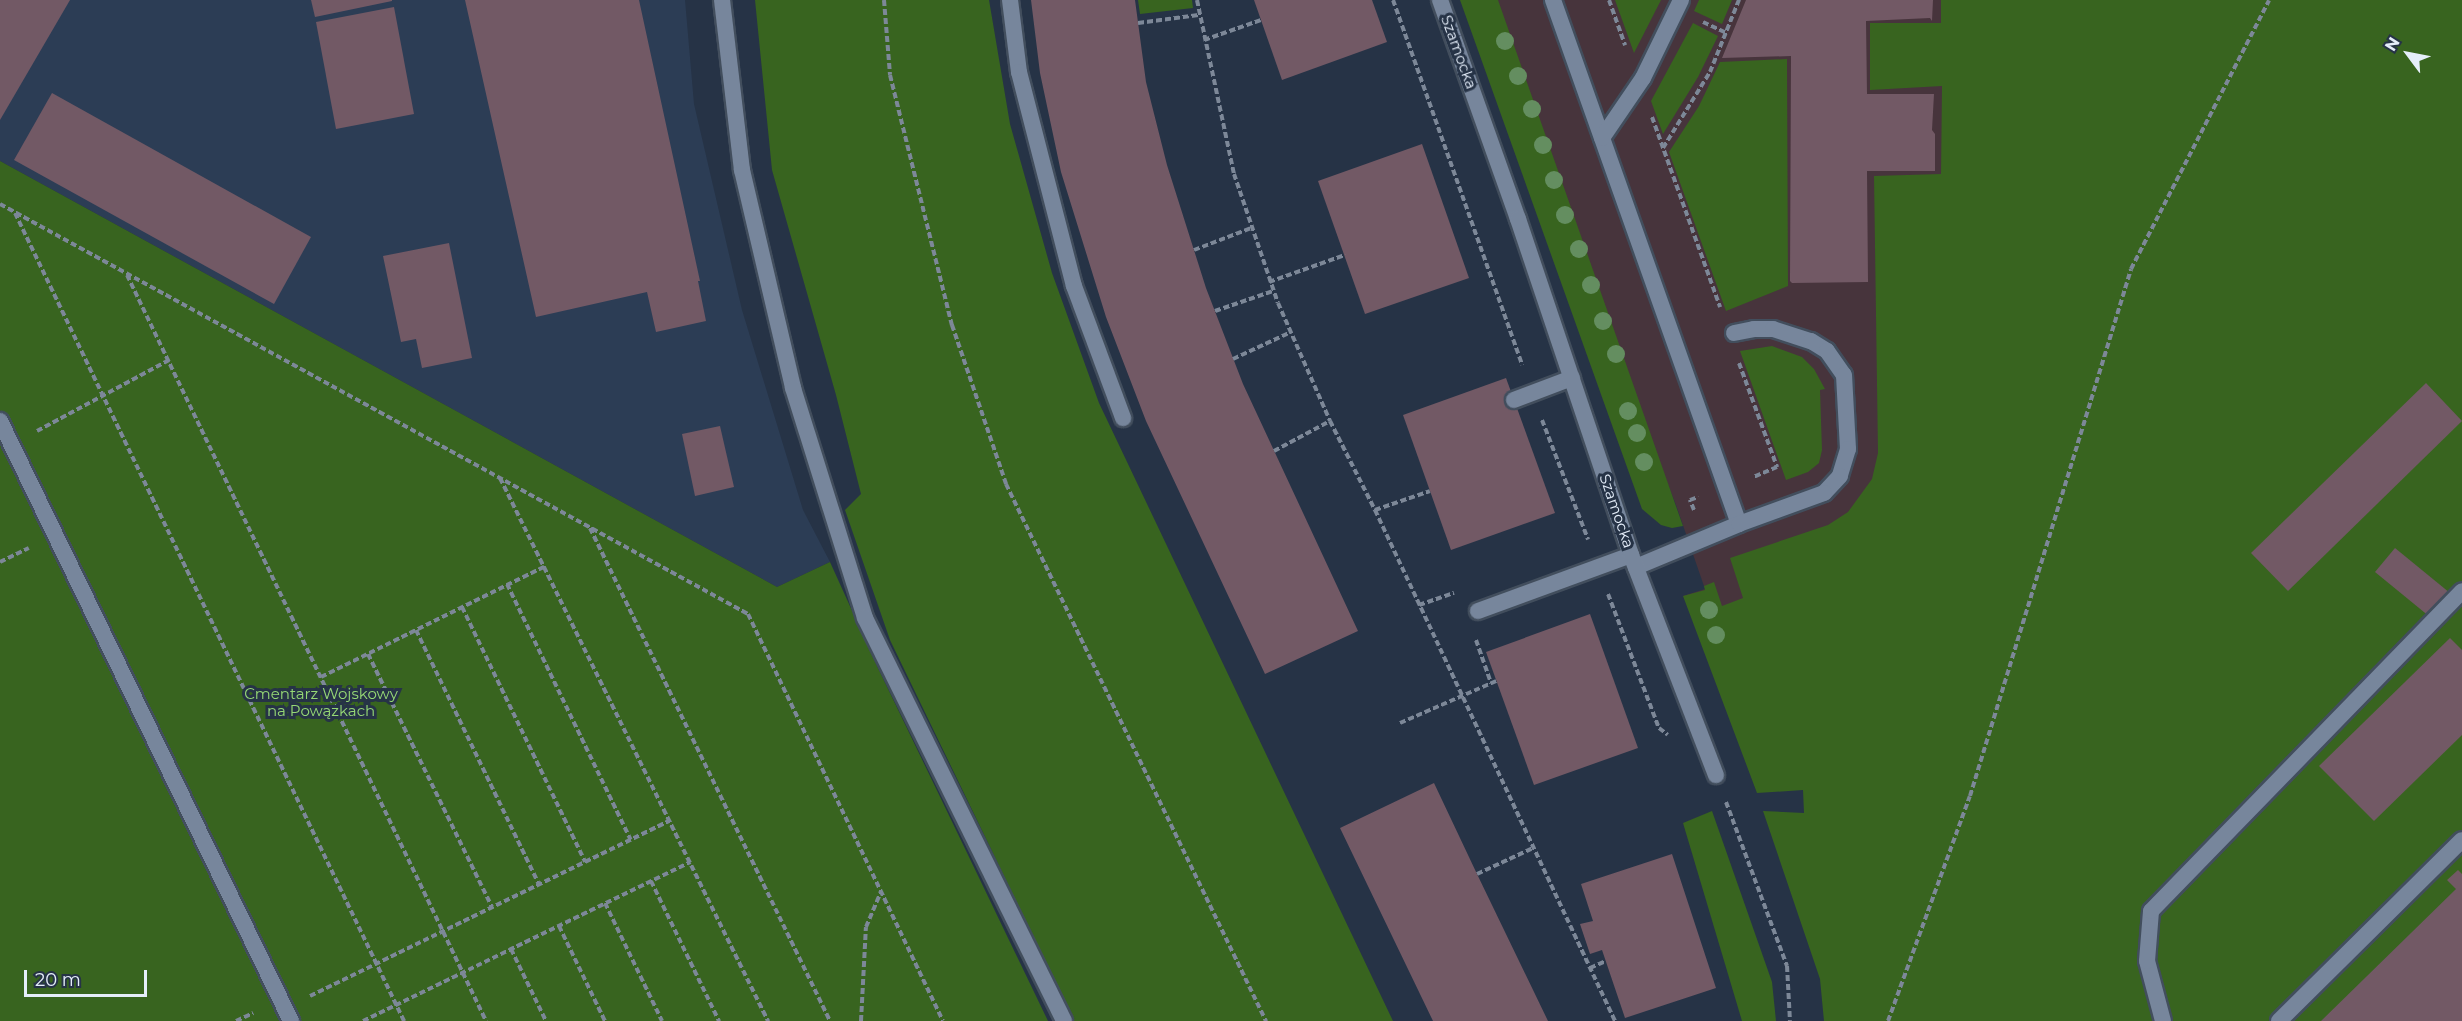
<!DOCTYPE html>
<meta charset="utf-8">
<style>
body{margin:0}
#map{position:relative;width:2462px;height:1021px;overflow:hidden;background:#263346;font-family:Montserrat,sans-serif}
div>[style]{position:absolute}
.commercial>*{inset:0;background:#47343c}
.built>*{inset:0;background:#2c3d55}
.green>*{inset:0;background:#38641f}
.building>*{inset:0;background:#725965}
.path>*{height:4px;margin-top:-2px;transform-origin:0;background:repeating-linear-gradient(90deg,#7d8898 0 6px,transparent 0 9px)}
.roads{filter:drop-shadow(2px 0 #424e5d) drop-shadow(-2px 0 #424e5d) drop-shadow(0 2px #424e5d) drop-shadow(0 -2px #424e5d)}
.service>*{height:16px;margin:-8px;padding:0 8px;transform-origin:8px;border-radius:8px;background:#77869c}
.pedestrian>*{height:16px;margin:-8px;padding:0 8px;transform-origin:8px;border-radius:8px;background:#77869c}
.minor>*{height:16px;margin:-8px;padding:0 8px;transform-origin:8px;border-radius:8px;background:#77869c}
.trees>*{width:18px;height:18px;margin:-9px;border-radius:50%;background:#648e60}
span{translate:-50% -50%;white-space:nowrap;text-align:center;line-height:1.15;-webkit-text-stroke:6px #263346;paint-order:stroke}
.street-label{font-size:15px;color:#e5eefa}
.park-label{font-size:15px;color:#96d975}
.north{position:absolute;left:2378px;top:24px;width:60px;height:60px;-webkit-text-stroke:4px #263346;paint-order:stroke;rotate:302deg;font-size:16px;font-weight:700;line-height:24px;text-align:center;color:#e5eefa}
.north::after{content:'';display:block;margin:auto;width:21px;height:27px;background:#e5eefa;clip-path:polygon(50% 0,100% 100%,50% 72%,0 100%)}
.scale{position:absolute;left:24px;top:970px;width:123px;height:27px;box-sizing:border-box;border:3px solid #e5eefa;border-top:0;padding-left:8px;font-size:18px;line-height:21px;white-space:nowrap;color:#e5eefa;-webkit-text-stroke:4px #263346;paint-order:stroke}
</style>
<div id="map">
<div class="commercial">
<div style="clip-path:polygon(1478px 0,2258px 0,1944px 789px,1683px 596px,1705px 589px,1676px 505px)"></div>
</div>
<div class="built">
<div style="clip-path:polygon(0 0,685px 0,694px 104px,742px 310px,803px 510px,830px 562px,777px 587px,0 161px)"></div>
</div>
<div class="green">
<div style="clip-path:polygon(755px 0,989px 0,1010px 124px,1052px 273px,1099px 403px,1393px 1021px,1074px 1021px,890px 640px,845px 510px,861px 494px,836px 395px,772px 170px)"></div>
<div style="clip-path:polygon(1138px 0,1192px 0,1193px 8px,1140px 14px)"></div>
<div style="clip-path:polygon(1460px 0,1498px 0,1683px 526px,1672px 528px,1661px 525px,1642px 509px)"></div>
<div style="clip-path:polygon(1615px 0,1661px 0,1634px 53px)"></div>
<div style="clip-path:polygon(1699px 0,1732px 0,1722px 24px,1694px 11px)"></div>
<div style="clip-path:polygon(1941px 0,2462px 0,2462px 1021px,1824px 1021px,1820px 979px,1763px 811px,1804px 813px,1803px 790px,1757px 793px,1683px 596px,1705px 590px,1704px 586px,1714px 582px,1722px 606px,1743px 598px,1730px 558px,1828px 525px,1848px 512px,1872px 479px,1878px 453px,1874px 176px,1941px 174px,1942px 86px,1870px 90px,1870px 23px,1941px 23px)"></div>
<div style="clip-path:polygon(1693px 23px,1718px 36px,1698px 77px,1663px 134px,1651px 101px)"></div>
<div style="clip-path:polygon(1787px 59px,1788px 286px,1726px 311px,1669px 152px,1699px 106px,1720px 62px)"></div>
<div style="clip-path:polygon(0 161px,777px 587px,830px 562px,878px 668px,1048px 1021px,0 1021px)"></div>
<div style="clip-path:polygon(1772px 346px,1802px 357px,1814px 369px,1825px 389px,1820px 390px,1822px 450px,1819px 463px,1808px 472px,1786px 480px,1740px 351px)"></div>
<div style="clip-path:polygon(1712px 811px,1772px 982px,1776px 1021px,1742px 1021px,1683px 823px)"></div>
</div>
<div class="building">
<div style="clip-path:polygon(0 0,70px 0,0 120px)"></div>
<div style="clip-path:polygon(311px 0,392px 0,392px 1px,315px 17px)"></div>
<div style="clip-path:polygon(465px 0,639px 0,700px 281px,698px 281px,706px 321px,656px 332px,647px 292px,536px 317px)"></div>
<div style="clip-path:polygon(1031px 0,1135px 0,1146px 82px,1167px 165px,1206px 288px,1243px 384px,1358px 631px,1265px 674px,1146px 421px,1106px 317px,1061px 172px,1040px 73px)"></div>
<div style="clip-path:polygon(1254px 0,1372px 0,1387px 42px,1282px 80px)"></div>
<div style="clip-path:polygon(1746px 0,1933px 0,1932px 21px,1930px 18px,1866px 21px,1867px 94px,1934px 94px,1932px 130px,1935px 134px,1935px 171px,1867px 171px,1868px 282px,1792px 283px,1790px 281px,1791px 56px,1722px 58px)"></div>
<div style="clip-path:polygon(394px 7px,414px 114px,336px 129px,316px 22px)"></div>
<div style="clip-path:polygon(52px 93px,311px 237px,274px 304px,14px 160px)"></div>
<div style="clip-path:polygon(1422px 144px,1469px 278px,1365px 314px,1318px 181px)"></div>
<div style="clip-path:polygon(449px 243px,472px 358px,422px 368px,416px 339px,401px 342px,383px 256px)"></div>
<div style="clip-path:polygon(1506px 378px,1555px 513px,1451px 550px,1403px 415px)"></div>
<div style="clip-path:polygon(2426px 383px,2462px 421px,2288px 591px,2251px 553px)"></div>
<div style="clip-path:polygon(720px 426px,734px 487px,695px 496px,682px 434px)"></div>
<div style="clip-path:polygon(2395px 548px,2450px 593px,2430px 617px,2375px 572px)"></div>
<div style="clip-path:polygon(1590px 614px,1638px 748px,1534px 785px,1486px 652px)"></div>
<div style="clip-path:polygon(2450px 638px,2462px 650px,2462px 735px,2374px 821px,2319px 766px)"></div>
<div style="clip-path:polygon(1434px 783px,1477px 874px,1548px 1021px,1433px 1021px,1340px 828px)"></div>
<div style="clip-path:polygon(1672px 854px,1716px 988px,1625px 1018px,1602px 950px,1590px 954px,1580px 924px,1593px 921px,1581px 884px)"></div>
<div style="clip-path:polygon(2458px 870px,2462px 874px,2462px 1021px,2321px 1021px,2456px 889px,2447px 880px)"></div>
</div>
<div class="path">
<div style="left:884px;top:0;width:75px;rotate:85.4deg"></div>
<div style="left:890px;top:75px;width:258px;rotate:76.1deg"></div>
<div style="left:952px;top:325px;width:168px;rotate:71.2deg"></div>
<div style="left:1006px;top:484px;width:597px;rotate:64.17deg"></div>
<div style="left:1197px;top:0;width:178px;rotate:78deg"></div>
<div style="left:1234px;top:174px;width:136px;rotate:71.2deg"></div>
<div style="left:1278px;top:303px;width:129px;rotate:66.2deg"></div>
<div style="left:1330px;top:421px;width:100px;rotate:63.2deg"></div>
<div style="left:1375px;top:510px;width:565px;rotate:64.84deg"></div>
<div style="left:1393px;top:0;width:387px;rotate:70.5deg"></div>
<div style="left:1609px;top:0;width:48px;rotate:70.4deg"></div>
<div style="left:1703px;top:22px;width:26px;rotate:25deg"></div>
<div style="left:1138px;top:23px;width:61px;rotate:-7.6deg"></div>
<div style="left:1204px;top:40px;width:60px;rotate:-19.3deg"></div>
<div style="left:1652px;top:117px;width:202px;rotate:70.3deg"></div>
<div style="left:1663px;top:148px;width:89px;rotate:-58.3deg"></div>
<div style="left:1710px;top:72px;width:78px;rotate:-68.1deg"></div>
<div style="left:0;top:204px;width:853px;rotate:28.73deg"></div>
<div style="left:748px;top:614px;width:451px;rotate:64.4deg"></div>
<div style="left:15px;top:213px;width:897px;rotate:64.29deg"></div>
<div style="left:1194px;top:250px;width:61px;rotate:-21.1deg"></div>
<div style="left:127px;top:275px;width:828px;rotate:64.3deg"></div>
<div style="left:1269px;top:282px;width:81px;rotate:-19.6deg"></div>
<div style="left:1215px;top:311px;width:61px;rotate:-19deg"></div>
<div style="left:1233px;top:359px;width:64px;rotate:-25deg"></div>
<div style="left:1739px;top:363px;width:111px;rotate:69.9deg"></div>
<div style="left:1777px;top:467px;width:26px;rotate:157deg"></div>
<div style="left:1542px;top:420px;width:128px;rotate:68.9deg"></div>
<div style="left:37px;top:431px;width:150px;rotate:-28.3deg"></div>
<div style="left:1274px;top:451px;width:64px;rotate:-28.2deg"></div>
<div style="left:500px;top:478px;width:606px;rotate:63.73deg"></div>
<div style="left:1375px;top:510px;width:58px;rotate:-19.1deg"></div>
<div style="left:1694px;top:510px;width:11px;rotate:-112deg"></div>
<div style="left:1690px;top:500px;width:9px;rotate:-21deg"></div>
<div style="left:590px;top:528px;width:548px;rotate:64.04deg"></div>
<div style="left:0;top:562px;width:32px;rotate:-26deg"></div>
<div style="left:507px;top:584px;width:284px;rotate:64.2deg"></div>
<div style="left:1608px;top:594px;width:143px;rotate:69.2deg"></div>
<div style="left:1659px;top:728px;width:11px;rotate:38deg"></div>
<div style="left:1419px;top:605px;width:37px;rotate:-19deg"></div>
<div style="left:462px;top:607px;width:283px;rotate:64.2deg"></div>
<div style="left:416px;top:630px;width:282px;rotate:64.2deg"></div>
<div style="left:1476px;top:640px;width:46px;rotate:70.8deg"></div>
<div style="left:368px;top:654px;width:282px;rotate:63.9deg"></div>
<div style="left:321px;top:677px;width:249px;rotate:-26.3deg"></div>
<div style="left:1400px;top:723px;width:105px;rotate:-23.6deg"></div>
<div style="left:1726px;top:802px;width:175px;rotate:69.6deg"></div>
<div style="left:1787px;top:966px;width:55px;rotate:86.9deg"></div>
<div style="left:1477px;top:874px;width:62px;rotate:-24.9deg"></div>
<div style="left:651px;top:881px;width:156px;rotate:64.1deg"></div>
<div style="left:605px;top:903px;width:131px;rotate:64.2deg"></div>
<div style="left:559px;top:926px;width:106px;rotate:64.2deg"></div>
<div style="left:511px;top:949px;width:80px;rotate:64.1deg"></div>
<div style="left:1590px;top:968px;width:17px;rotate:-24deg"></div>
<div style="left:310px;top:996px;width:399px;rotate:-26deg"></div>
<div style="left:236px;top:1021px;width:19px;rotate:-25deg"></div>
<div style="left:363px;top:1021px;width:364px;rotate:-25.9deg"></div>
<div style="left:861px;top:1021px;width:94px;rotate:-87deg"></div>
<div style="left:866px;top:927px;width:38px;rotate:-67deg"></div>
<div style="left:1888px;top:1021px;width:239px;rotate:-70deg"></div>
<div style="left:1970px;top:796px;width:551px;rotate:-73.01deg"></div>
<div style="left:2131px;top:269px;width:302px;rotate:-62.8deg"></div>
</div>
<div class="roads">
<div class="service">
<div style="left:722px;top:0;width:171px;rotate:83.3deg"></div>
<div style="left:742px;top:170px;width:224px;rotate:76.8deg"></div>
<div style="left:793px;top:388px;width:241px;rotate:72.6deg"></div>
<div style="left:865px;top:618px;width:449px;rotate:63.7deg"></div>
<div style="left:1010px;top:0;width:73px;rotate:82.9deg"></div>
<div style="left:1019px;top:72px;width:221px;rotate:75.6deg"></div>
<div style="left:1074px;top:286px;width:141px;rotate:69.6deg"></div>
<div style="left:1553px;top:0;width:556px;rotate:70.46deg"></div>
<div style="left:1739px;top:524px;width:112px;rotate:157.3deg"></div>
<div style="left:1602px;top:138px;width:73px;rotate:-55.7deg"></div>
<div style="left:1643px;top:78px;width:87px;rotate:-64deg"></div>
<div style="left:1734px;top:333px;width:20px;rotate:-11deg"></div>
<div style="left:1754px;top:329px;width:19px"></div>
<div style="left:1773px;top:329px;width:40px;rotate:18deg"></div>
<div style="left:1811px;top:341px;width:19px;rotate:32deg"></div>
<div style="left:1827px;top:351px;width:29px;rotate:55deg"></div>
<div style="left:1844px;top:375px;width:74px;rotate:86.9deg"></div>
<div style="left:1848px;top:449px;width:28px;rotate:107deg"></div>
<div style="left:1840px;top:476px;width:23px;rotate:133deg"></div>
<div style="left:1824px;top:493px;width:90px;rotate:160deg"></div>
<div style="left:1514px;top:400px;width:62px;rotate:-20.8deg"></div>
<div style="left:1478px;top:611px;width:163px;rotate:-20.1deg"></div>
<div style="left:2163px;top:1021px;width:62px;rotate:-104.9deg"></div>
<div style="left:2147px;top:961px;width:50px;rotate:-85.4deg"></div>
<div style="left:2151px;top:911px;width:446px;rotate:-45.8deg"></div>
<div style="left:2279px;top:1021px;width:257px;rotate:-44.7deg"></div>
</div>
<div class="pedestrian">
<div style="left:0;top:421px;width:667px;rotate:64.13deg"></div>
</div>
<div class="minor">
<div style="left:1440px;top:0;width:232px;rotate:70.4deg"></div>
<div style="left:1518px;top:219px;width:354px;rotate:71.4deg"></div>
<div style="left:1631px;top:555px;width:236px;rotate:68.9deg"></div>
</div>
</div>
<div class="trees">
<div style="left:1505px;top:41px"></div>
<div style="left:1518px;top:76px"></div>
<div style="left:1532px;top:109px"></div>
<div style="left:1543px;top:145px"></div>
<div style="left:1554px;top:180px"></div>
<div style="left:1565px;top:215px"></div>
<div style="left:1579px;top:249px"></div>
<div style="left:1591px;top:285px"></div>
<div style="left:1603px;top:321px"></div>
<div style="left:1616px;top:354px"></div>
<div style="left:1628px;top:411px"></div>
<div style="left:1637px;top:433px"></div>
<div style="left:1644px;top:462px"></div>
<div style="left:1709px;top:610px"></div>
<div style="left:1716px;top:635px"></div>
</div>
<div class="street-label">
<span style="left:1459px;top:52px;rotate:70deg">Szamocka</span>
<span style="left:1617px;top:511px;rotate:71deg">Szamocka</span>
</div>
<div class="park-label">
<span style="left:321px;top:702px">Cmentarz Wojskowy<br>na Powązkach</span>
</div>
<div class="north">N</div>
<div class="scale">20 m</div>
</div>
